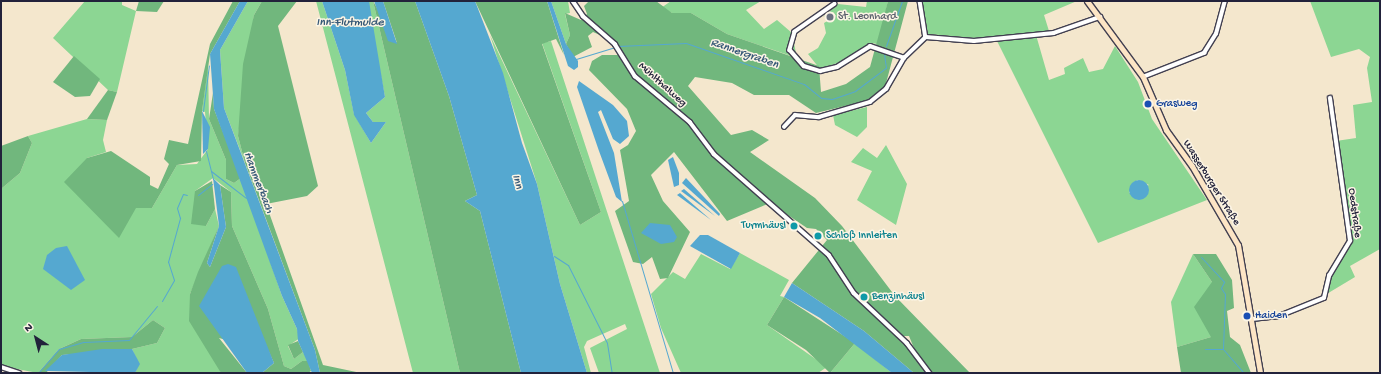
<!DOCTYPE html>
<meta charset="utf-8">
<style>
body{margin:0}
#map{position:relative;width:1381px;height:374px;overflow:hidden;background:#f4e7cd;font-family:"Gochi Hand",sans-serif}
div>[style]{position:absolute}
.green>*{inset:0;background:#8cd693}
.forest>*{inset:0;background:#71b77d}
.water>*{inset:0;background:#55a8d0}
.round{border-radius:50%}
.stream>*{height:1px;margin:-0.5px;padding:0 0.5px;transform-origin:0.5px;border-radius:0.5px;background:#55a8d0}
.roads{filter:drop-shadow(1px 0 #424051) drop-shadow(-1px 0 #424051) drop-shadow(0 1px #424051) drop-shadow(0 -1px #424051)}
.street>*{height:3.5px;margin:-1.75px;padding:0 1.75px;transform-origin:1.75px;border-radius:1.75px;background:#fff}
.secondary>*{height:5px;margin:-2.5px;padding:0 2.5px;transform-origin:2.5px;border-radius:2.5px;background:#fde5c5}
.dots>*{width:11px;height:11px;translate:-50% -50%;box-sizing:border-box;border:2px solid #fcf5e5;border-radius:50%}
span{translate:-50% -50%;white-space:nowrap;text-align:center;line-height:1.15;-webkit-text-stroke:3px #fcf5e5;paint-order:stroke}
.worship-label{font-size:11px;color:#5b616d}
.left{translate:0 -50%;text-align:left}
.street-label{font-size:11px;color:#22223b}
.transit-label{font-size:11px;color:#164399}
.culture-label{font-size:11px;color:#0d838f}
.right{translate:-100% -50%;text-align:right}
.water-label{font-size:12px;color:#365877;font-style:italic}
.frame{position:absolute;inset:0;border:2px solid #22223b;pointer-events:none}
.north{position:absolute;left:16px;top:318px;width:40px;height:40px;-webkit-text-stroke:3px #fcf5e5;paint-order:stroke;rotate:324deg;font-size:11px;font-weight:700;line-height:16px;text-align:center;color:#22223b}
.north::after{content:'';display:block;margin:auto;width:14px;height:18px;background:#22223b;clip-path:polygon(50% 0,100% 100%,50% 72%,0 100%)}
</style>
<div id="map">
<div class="green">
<div style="clip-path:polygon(85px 1px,122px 1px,122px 5px,136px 11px,117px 92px,108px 90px,53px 38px)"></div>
<div style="clip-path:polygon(248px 1px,262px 1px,254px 15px,238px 136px,245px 163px,224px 108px,220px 50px)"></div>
<div style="clip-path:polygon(316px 1px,322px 1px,345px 70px,354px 114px,371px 143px,386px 122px,373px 122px,366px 113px,385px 97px,369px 14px,369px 1px,373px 1px,460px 373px,413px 373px)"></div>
<div style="clip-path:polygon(551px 1px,568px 1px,570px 13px,565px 14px,570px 35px,566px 44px)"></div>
<div style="clip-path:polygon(671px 1px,761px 1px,746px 10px,764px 29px,777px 20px,792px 33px,797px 58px,727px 34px,691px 13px,672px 13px,661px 8px)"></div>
<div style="clip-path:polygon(867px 1px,888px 1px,878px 44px,870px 43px,849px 59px,820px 69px,808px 54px,818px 48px,826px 33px,824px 23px,836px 16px,833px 12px,823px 17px,838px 4px,866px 7px)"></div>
<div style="clip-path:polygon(922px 1px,1077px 1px,1044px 15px,1049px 31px,974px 38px,928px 34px)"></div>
<div style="clip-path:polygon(1310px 1px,1380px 1px,1380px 249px,1350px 266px,1355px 277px,1325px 295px,1331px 276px,1353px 239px,1336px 141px,1356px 138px,1353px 105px,1372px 102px,1367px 68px,1370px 57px,1359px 49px,1331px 57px)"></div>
<div style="clip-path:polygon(490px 35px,580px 225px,601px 212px,542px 43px,551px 41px,660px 373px,599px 373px,590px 348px,627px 329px,625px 324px,587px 341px,584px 347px,591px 373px,587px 373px,560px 284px,537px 184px)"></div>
<div style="clip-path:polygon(evenodd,1036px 35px,1049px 80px,1065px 74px,1064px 68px,1083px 58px,1089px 72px,1103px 69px,1115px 46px,1138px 82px,1152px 119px,1207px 200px,1098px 243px,997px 41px,1036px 35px,1138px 180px,1149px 185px,1129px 193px,1134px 182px,1138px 180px)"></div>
<div style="clip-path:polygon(208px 65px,209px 119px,226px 160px,226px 179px,234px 183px,241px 178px,282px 296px,297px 329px,300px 338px,288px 346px,294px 359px,303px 352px,308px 361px,302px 361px,291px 369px,284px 366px,268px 309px,232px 226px,231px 192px,213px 178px,195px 191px,206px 226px,215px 209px,219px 226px,190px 294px,221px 373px,135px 373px,139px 364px,132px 349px,157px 343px,165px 328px,153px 320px,132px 337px,81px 339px,59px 349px,38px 373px,1px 366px,1px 189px,20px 173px,32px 143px,28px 136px,87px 119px,107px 120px,103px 140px,106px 152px,87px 158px,136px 208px,152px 208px,177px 165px,197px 164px,208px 149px,205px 112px,202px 111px)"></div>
<div style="clip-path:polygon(867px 107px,867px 127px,857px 137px,835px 125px,833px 115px)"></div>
<div style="clip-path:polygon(886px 145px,907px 184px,896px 225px,857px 200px,872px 171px,851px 162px,863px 148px,877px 158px)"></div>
<div style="clip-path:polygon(740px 253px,789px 280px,780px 296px,784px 297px,767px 325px,827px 367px,818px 373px,681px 373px,661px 328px,651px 294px,673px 272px,685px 279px,701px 254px,730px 269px)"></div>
<div style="clip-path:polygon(1193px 254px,1212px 282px,1211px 337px,1177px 347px,1171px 302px)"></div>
<div style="clip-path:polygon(855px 343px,892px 373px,830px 373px)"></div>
</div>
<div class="forest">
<div style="clip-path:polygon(139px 1px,164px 1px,157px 12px,136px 11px)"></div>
<div style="clip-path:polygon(233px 1px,240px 1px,210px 54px,202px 111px,201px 161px,177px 165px,152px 208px,136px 208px,119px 238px,64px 182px,87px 158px,111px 151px,150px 177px,150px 185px,158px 189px,169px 164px,164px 159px,169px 140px,188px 144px,210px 44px)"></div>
<div style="clip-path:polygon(262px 1px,297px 1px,278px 26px,318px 186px,307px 196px,266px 204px,323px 365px,361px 373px,320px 373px,315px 350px,245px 163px,238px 136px,243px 64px,254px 15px)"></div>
<div style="clip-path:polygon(373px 1px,397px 43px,383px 1px,415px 1px,449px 96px,477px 195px,465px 201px,480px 211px,521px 373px,460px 373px)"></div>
<div style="clip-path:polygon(475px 1px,547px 1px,564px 55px,556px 39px,542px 44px,601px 212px,580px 225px)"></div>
<div style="clip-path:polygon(evenodd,589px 1px,656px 1px,672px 13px,691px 13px,727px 34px,819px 66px,821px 92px,846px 84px,870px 67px,888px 1px,908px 1px,885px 87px,870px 100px,816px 113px,789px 95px,754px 95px,732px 83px,695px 77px,688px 86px,731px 135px,752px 130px,769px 140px,750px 152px,815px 198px,842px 226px,895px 296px,970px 373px,914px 373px,864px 331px,792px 283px,827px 240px,816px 229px,807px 228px,770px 203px,727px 221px,674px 152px,651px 175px,663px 201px,690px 232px,668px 278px,660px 279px,652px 257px,643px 264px,633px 262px,615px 211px,629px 201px,620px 150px,628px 145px,636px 131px,627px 109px,589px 70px,592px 61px,602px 55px,622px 55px,609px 39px,593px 32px,588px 36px,592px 47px,573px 57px,566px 44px,570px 35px,565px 13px,581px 20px,587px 14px,584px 6px,589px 1px,899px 336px,909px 336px,916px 353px,899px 340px,899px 336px)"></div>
<div style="clip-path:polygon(74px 56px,100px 79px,90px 96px,75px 97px,53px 82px)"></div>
<div style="clip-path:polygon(108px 90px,117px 92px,107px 120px,87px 119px)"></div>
<div style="clip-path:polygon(213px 93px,214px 109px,241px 178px,234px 183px,226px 179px,226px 160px,209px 119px)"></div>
<div style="clip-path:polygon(28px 136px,32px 143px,20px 173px,1px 189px,1px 146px)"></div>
<div style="clip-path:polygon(212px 181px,215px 209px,206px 226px,191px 224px,195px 191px)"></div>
<div style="clip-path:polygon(220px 185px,231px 192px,232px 226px,268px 309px,284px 366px,291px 369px,302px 361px,308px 361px,311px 371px,308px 373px,262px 373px,274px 363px,269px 352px,219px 338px,247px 373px,221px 373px,189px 321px,190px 294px,198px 272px,219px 226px,207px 263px,210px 267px,226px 227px)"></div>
<div style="clip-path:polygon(1193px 254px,1216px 254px,1232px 280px,1234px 308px,1227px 311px,1230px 337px,1240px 345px,1251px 373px,1181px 373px,1177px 347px,1211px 337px,1194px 307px,1212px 282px)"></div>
<div style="clip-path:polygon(784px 297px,855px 343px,830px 373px,806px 350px,767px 325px)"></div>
<div style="clip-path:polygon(153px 320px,165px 328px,157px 343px,132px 349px,62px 355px,46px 373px,38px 373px,59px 349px,81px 339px,132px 337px)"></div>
<div style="clip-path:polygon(298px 341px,303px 352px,294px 359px,288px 345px)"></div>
</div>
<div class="water">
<div style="clip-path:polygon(240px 1px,248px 1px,220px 50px,224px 108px,315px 350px,320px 373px,312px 373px,298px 341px,297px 329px,282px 296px,214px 109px,210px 54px)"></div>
<div style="clip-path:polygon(322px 1px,369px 1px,385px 97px,366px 113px,373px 122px,386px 122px,371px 143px,354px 115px,345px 70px)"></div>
<div style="clip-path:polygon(374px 1px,383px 1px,397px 44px,388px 41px)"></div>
<div style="clip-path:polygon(415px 1px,475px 1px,503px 73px,522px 143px,537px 184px,560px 284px,587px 373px,521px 373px,480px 211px,465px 201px,477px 195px,449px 96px)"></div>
<div style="clip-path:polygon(547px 1px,551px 1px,566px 44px,578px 61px,578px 67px,574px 70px,568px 66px)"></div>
<div style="clip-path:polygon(579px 81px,613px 105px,627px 121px,629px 136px,620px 144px,613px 139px,601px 110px,598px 112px,614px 153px,622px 202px,616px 197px,599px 151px,577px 87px)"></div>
<div style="clip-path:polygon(202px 111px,210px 127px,208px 149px,203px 154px)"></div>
<div style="clip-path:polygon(673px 157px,679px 173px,679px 185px,674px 187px,668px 160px)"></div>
<div style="clip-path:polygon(213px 178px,220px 185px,226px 227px,210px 267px,207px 263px,219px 226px)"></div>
<div style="clip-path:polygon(686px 178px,720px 214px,719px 216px,682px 183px)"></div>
<div class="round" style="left:1129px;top:180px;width:20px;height:20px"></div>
<div style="clip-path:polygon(684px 189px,715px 216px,681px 191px)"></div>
<div style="clip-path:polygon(680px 193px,711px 220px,677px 195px)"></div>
<div style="clip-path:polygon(650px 223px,670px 225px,677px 237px,674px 242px,661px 244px,641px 233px)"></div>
<div style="clip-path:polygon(700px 235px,708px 235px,740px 253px,731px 269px,690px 246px)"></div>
<div style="clip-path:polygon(67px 246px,85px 280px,71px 290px,43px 269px,47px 255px,56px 248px)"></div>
<div style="clip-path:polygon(228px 264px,236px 267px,274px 363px,262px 373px,247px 373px,199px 306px,222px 266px)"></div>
<div style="clip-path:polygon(792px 283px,864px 331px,914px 373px,892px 373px,820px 318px,784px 297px)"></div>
<div style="clip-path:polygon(102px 349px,132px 349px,140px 364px,135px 373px,45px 371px,62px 355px)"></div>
</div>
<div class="stream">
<div style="left:618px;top:46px;width:68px;rotate:-2.5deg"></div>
<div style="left:686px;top:43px;width:125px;rotate:19.2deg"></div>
<div style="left:804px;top:84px;width:22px;rotate:39deg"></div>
<div style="left:821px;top:98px;width:11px;rotate:5deg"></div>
<div style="left:832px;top:99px;width:24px;rotate:-19deg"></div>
<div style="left:855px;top:91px;width:39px;rotate:-37deg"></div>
<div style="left:886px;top:68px;width:14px;rotate:-98deg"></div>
<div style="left:886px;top:46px;width:48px;rotate:-70.4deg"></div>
<div style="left:576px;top:59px;width:41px;rotate:-17.1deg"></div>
<div style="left:203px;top:111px;width:46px;rotate:-82.6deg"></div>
<div style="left:206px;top:151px;width:29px;rotate:76deg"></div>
<div style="left:211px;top:171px;width:44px;rotate:37.6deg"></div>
<div style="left:198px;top:195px;width:18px;rotate:-38deg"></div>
<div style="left:622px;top:201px;width:179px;rotate:73.5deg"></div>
<div style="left:554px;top:256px;width:17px;rotate:33deg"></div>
<div style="left:568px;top:265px;width:87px;rotate:63.4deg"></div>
<div style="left:607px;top:343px;width:30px;rotate:81deg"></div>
<div style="left:1201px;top:257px;width:34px;rotate:47deg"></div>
<div style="left:1224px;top:282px;width:7px;rotate:117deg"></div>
<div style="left:1221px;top:288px;width:7px;rotate:56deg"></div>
<div style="left:1225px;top:294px;width:55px;rotate:92.1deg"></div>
<div style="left:1223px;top:349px;width:32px;rotate:49deg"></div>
<div style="left:162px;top:301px;width:24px;rotate:-60deg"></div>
<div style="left:174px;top:280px;width:19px;rotate:-108deg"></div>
<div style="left:168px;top:262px;width:46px;rotate:-74.7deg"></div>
<div style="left:180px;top:218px;width:10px;rotate:-107deg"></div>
<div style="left:177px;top:208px;width:15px;rotate:-67deg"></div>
<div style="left:183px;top:194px;width:4px;rotate:14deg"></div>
<div style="left:1205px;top:349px;width:17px"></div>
<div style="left:38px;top:373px;width:32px;rotate:-49deg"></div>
<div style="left:59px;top:349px;width:26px;rotate:-16deg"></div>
<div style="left:84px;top:342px;width:45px;rotate:-2.5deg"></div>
<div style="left:129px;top:340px;width:44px;rotate:-50.5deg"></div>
</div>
<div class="roads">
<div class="street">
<div style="left:573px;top:1px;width:18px;rotate:56deg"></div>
<div style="left:583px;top:16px;width:43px;rotate:41.2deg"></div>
<div style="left:615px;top:44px;width:38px;rotate:58deg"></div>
<div style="left:635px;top:76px;width:72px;rotate:39.9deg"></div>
<div style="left:690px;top:122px;width:40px;rotate:53deg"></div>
<div style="left:714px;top:154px;width:153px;rotate:41.3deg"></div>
<div style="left:829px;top:255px;width:45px;rotate:56.7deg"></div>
<div style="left:854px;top:293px;width:73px;rotate:43.3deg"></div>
<div style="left:907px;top:343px;width:38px;rotate:53deg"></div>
<div style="left:920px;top:1px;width:36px;rotate:81deg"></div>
<div style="left:835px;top:4px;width:49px;rotate:145deg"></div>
<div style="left:795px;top:32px;width:19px;rotate:106deg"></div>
<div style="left:790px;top:50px;width:21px;rotate:49deg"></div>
<div style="left:804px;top:66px;width:17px;rotate:17deg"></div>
<div style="left:820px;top:71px;width:17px;rotate:-13deg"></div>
<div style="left:837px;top:67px;width:39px;rotate:-32deg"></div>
<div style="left:870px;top:46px;width:36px;rotate:19deg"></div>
<div style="left:1143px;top:77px;width:66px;rotate:-21.5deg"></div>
<div style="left:1204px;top:53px;width:22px;rotate:-58deg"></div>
<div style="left:1216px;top:34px;width:34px;rotate:-75deg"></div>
<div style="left:784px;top:127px;width:16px;rotate:-47deg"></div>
<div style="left:795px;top:115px;width:24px;rotate:5deg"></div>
<div style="left:819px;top:117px;width:53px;rotate:-16.4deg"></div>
<div style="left:870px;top:102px;width:21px;rotate:-39deg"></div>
<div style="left:886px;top:89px;width:36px;rotate:-60deg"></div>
<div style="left:904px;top:58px;width:30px;rotate:-44deg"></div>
<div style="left:926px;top:37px;width:48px;rotate:4.8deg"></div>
<div style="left:974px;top:41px;width:80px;rotate:-5.7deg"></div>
<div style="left:1054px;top:33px;width:49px;rotate:-19.2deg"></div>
<div style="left:1252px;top:319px;width:27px;rotate:-6deg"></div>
<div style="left:1279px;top:316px;width:48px;rotate:-21.8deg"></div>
<div style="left:1324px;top:298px;width:23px;rotate:-77deg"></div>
<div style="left:1329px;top:276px;width:41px;rotate:-59deg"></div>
<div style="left:1350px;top:241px;width:144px;rotate:-98deg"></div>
<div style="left:1px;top:367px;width:19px;rotate:18deg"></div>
</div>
<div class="secondary">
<div style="left:1087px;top:1px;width:94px;rotate:53.6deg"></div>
<div style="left:1143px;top:77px;width:58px;rotate:66.5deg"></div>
<div style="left:1166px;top:130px;width:44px;rotate:54.2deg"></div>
<div style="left:1192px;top:166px;width:91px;rotate:59.8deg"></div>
<div style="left:1238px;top:245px;width:130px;rotate:80.2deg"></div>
</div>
</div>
<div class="dots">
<div style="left:830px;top:17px;background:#6b7280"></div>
<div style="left:1148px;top:104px;background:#1a4fb4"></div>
<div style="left:794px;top:226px;background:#0f9aa8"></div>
<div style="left:818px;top:236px;background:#0f9aa8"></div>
<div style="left:864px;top:297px;background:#0f9aa8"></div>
<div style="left:1247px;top:316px;background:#1a4fb4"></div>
</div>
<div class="worship-label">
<span class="left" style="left:838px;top:17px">St. Leonhard</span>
</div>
<div class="street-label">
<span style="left:662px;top:85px;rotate:42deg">Mühlthalweg</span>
<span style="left:1211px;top:183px;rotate:58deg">Wasserburger Straße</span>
<span style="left:1354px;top:213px;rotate:83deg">Oedstraße</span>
</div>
<div class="transit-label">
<span class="left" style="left:1156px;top:104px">Grasweg</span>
<span class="left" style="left:1255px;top:316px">Haiden</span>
</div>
<div class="culture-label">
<span class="right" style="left:786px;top:226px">Turmhäusl</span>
<span class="left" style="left:826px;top:236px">Schloß Innleiten</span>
<span class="left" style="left:872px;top:297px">Benzinhäusl</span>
</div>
<div class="water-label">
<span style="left:350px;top:24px">Inn-Flutmulde</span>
<span style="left:744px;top:55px;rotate:19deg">Rannergraben</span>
<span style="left:516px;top:182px;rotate:75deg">Inn</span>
<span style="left:257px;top:183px;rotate:69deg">Hammerbach</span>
</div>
<div class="frame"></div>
<div class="north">N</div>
</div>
